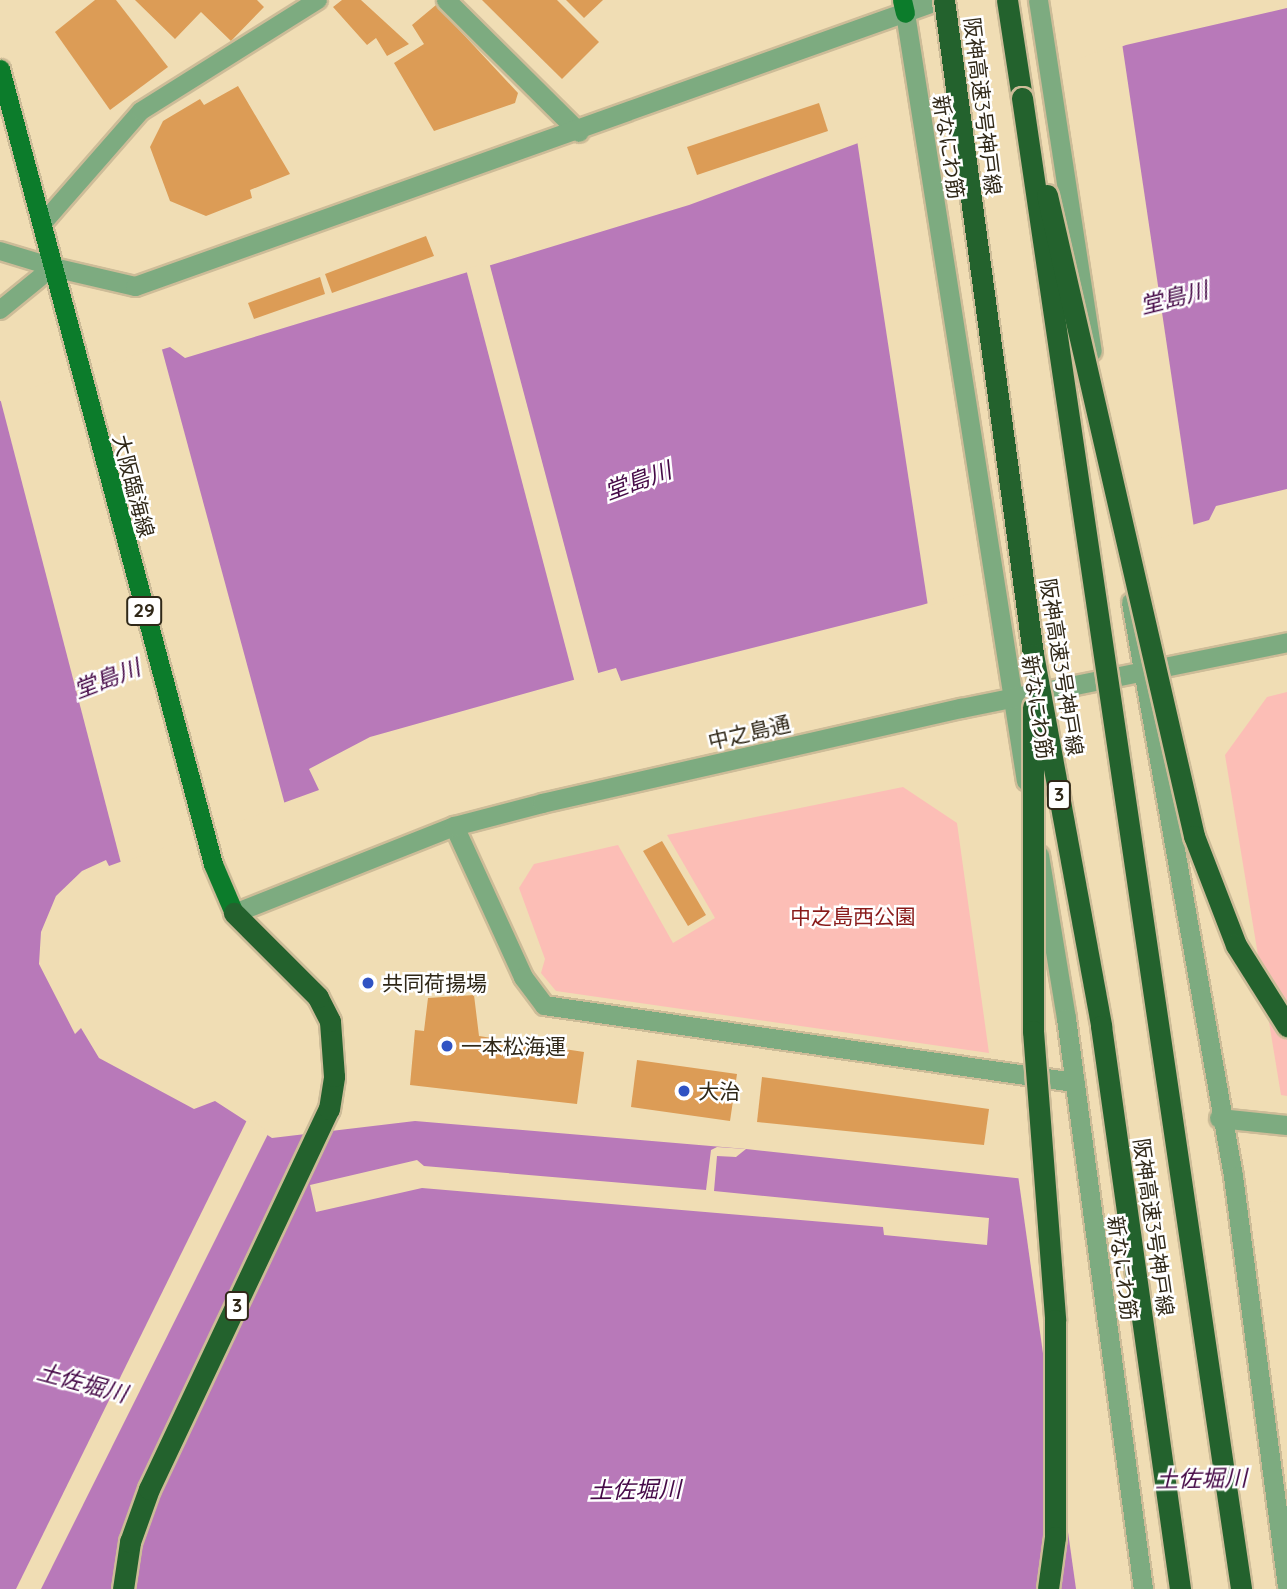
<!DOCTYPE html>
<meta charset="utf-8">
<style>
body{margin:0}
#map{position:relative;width:1287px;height:1589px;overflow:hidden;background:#f0ddb4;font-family:Quicksand,"Noto Sans JP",sans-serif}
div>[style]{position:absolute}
.green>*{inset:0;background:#fcbeb6}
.water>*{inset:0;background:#b879b9}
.pier>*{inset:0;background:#f0ddb4}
.building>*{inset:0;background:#dc9c56}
.roads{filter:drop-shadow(2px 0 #cdbc98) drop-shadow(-2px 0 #cdbc98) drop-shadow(0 2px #cdbc98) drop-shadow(0 -2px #cdbc98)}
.service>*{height:18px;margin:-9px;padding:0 9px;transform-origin:9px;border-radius:9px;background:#7dab80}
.minor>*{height:19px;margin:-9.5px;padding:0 9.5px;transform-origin:9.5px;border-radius:9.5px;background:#7dab80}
.tertiary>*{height:19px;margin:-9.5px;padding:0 9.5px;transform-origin:9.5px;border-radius:9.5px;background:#7dab80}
.primary>*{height:19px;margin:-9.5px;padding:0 9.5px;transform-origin:9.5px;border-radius:9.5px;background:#0c7c2b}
.motorway>*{height:21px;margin:-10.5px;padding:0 10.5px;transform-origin:10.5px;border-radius:10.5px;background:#23622d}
.bridges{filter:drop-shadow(2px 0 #cdbc98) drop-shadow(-2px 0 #cdbc98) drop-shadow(0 2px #cdbc98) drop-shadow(0 -2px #cdbc98)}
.motorway-bridge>*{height:21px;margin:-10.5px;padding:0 10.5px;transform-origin:10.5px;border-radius:10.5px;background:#23622d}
.dots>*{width:19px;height:19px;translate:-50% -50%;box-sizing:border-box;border:4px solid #fff;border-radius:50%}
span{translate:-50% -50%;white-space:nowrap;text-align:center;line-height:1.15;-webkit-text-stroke:5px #fff;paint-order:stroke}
.shield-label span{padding:2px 5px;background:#fff;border:2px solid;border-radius:5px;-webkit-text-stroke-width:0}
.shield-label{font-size:19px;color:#302818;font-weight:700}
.street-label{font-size:21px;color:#302818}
.park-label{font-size:21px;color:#891b1a}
.poi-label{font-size:21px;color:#302818}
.left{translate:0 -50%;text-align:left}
.water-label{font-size:23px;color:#450947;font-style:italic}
</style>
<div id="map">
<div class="green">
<div style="clip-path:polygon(1287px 692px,1287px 1096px,1281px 1095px,1225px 755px,1267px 697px)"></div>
<div style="clip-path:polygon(903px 787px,957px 823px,989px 1053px,556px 991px,541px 973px,545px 959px,519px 888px,534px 864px,618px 845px,673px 943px,715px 918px,667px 835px)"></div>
</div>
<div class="water">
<div style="clip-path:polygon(1287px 8px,1287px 489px,1216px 506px,1209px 520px,922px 605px,621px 681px,616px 668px,370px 737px,309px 769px,319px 790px,109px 866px,106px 860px,82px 871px,56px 896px,41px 932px,39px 964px,75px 1034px,81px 1028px,99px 1058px,194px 1109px,215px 1101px,272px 1138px,415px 1121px,746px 1149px,1287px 1207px,1287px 1589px,0 1589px,0 401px,170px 347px,185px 358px,689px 205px,1126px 45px)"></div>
</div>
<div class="pier">
<div style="clip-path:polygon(1122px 43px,1194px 528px,928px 606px,857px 140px)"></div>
<div style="clip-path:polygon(489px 262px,599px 676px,575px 683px,466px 269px)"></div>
<div style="clip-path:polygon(161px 346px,285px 805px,121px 863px,0 398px)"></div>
<div style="clip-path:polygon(248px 1118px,269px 1132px,41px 1589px,16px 1589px)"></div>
<div style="clip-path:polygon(717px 1147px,746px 1149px,736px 1157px,717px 1156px,714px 1191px,989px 1218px,987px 1245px,884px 1235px,883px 1227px,422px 1188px,316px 1212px,310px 1185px,417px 1160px,424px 1166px,706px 1190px,711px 1150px)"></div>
<div style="clip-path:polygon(1018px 1175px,1287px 1203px,1287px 1589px,1076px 1589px)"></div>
</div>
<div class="building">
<div style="clip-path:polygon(95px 0,116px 0,168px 67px,110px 110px,55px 32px)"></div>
<div style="clip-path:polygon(135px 0,257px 0,264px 7px,231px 41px,201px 12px,175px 39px)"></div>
<div style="clip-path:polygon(342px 0,361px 0,409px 44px,387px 56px,376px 38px,367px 45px,333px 7px)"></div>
<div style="clip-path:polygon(482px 0,557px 0,599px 42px,562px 79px)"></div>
<div style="clip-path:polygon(566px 0,603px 0,584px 18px)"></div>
<div style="clip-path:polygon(436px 5px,518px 93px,515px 103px,434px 131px,394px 63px,424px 44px,412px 25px)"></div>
<div style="clip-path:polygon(238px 86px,290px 174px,250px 190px,252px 198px,206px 216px,170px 201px,150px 147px,163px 121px,200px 99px,204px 105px)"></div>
<div style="clip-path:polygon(819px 103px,828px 131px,697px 175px,687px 147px)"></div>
<div style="clip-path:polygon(426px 236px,434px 256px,332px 293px,325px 274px)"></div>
<div style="clip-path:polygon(320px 277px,325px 294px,254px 319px,248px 303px)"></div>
<div style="clip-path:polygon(662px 841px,706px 915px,688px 926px,643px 851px)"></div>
<div style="clip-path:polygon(474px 995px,479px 1036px,584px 1052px,577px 1104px,410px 1085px,415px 1030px,424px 1031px,428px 998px)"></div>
<div style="clip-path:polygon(637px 1060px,737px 1074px,730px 1121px,631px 1107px)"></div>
<div style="clip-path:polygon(762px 1077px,989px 1109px,984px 1145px,757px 1122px)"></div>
</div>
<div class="roads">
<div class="service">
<div style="left:43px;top:223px;width:149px;rotate:-48.8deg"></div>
<div style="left:141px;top:111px;width:209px;rotate:-32.1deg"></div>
<div style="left:0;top:251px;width:55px;rotate:16.8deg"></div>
<div style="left:0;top:310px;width:68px;rotate:-39.1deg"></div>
</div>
<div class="minor">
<div style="left:446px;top:0;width:187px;rotate:44.8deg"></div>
<div style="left:454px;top:826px;width:166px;rotate:65.4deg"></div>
<div style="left:523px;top:977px;width:35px;rotate:53deg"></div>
<div style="left:544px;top:1005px;width:536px;rotate:8.27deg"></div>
<div style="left:1219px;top:1118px;width:68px;rotate:5.9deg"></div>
</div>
<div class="tertiary">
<div style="left:1038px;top:0;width:355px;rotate:81.3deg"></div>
<div style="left:905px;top:13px;width:777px;rotate:81.05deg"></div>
<div style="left:53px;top:267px;width:84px;rotate:13deg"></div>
<div style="left:135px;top:286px;width:853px;rotate:-19.58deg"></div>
<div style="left:1131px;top:602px;width:583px;rotate:79.92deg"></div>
<div style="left:1233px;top:1176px;width:413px;rotate:82.5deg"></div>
<div style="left:1039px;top:855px;width:165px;rotate:80.6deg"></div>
<div style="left:1066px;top:1018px;width:576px;rotate:82.32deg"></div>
<div style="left:234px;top:913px;width:237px;rotate:-21.6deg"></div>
<div style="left:454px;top:826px;width:91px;rotate:-14.6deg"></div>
<div style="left:542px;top:803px;width:430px;rotate:-12.8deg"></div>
<div style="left:961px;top:708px;width:333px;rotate:-11.4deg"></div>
</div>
<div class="primary">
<div style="left:902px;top:0;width:13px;rotate:77deg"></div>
<div style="left:0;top:69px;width:823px;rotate:75deg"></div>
<div style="left:213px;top:864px;width:53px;rotate:66.8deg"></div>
</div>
<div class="motorway">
<div style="left:1007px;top:0;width:99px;rotate:81.3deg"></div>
<div style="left:123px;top:1589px;width:48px;rotate:-81.5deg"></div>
<div style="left:130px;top:1542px;width:56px;rotate:-70.3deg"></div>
<div style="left:149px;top:1489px;width:420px;rotate:-64.7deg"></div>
<div style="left:329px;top:1109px;width:33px;rotate:-81deg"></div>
<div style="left:334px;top:1076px;width:55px;rotate:-94.2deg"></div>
<div style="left:330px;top:1021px;width:27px;rotate:-117deg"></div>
<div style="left:318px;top:997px;width:119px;rotate:-135deg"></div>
</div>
</div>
<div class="bridges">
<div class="motorway-bridge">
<div style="left:944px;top:0;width:660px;rotate:82.25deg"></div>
<div style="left:1033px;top:654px;width:378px;rotate:79.6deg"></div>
<div style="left:1101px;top:1026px;width:569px;rotate:82.01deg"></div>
<div style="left:1022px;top:98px;width:1507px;rotate:81.64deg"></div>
<div style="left:1047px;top:195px;width:658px;rotate:77.08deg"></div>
<div style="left:1194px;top:836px;width:117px;rotate:68.9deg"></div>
<div style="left:1236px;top:945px;width:96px;rotate:57.8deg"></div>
<div style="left:1033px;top:707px;width:324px;rotate:90deg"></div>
<div style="left:1033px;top:1031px;width:290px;rotate:85.6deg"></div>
<div style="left:1055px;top:1320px;width:217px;rotate:90deg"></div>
<div style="left:1055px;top:1537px;width:52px;rotate:97.7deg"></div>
</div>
</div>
<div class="dots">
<div style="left:368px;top:983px;background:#3053c3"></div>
<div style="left:447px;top:1046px;background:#3053c3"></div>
<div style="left:684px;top:1091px;background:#3053c3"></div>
</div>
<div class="shield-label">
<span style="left:144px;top:611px">29</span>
<span style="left:1059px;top:795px">3</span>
<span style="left:237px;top:1306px">3</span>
</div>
<div class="street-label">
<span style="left:983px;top:106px;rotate:83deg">阪神高速3号神戸線</span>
<span style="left:949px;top:147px;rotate:81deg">新なにわ筋</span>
<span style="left:134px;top:486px;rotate:75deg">大阪臨海線</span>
<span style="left:1062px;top:667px;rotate:81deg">阪神高速3号神戸線</span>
<span style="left:1038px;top:707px;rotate:81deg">新なにわ筋</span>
<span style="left:749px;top:732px;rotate:-13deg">中之島通</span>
<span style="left:1154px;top:1227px;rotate:82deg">阪神高速3号神戸線</span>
<span style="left:1123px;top:1268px;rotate:82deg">新なにわ筋</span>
</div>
<div class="park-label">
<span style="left:853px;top:916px">中之島西公園</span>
</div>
<div class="poi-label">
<span class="left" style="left:382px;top:983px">共同荷揚場</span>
<span class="left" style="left:461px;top:1046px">一本松海運</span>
<span class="left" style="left:698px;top:1091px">大治</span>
</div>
<div class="water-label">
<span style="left:1174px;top:298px;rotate:-14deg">堂島川</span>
<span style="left:638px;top:481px;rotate:-20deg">堂島川</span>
<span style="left:107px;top:679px;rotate:-21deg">堂島川</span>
<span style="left:82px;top:1383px;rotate:15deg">土佐堀川</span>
<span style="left:1201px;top:1479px;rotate:-1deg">土佐堀川</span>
<span style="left:635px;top:1490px;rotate:-1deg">土佐堀川</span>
</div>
</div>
